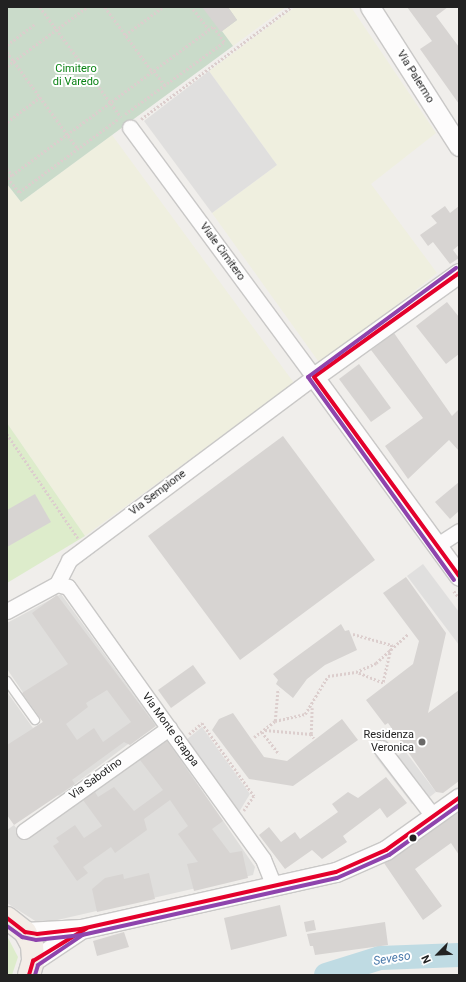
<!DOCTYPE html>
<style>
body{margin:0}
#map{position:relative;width:466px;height:982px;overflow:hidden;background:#f0eeeb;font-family:Roboto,sans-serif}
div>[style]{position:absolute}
.residential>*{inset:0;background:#dfdedc}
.farmland>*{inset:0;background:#efefdf}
.grass>*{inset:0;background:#ddeccb}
.cemetery>*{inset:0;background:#cadbca}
.parking>*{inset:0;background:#e0dfde}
.river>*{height:24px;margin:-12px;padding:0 12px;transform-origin:12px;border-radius:12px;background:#bfdbe3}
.building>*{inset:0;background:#d7d4d2}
.path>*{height:2.5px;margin-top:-1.25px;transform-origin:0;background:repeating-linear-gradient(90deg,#dccecd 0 2px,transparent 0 4px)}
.roads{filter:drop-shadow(1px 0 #c9c8c7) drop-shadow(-1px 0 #c9c8c7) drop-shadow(0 1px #c9c8c7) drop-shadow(0 -1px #c9c8c7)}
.service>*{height:8px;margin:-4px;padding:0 4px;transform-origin:4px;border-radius:4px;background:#fdfcfc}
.minor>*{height:15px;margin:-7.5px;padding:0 7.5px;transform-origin:7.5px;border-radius:7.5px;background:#fdfcfc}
.tertiary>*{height:19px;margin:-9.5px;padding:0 9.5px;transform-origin:9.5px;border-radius:9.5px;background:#fdfcfc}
.primary>*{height:22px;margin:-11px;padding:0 11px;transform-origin:11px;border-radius:11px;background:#f3ede7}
.bus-1>*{height:4px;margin:-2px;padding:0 2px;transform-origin:2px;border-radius:2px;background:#e4002b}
.bus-2>*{height:4px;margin:-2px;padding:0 2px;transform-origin:2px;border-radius:2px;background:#8e44ad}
.dots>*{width:11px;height:11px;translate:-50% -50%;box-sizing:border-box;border:2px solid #fff;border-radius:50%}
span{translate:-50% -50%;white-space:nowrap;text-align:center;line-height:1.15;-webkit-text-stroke:4px #fff;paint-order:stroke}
.park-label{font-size:11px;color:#0c8416}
.street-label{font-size:11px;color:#222}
.poi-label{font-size:11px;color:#222}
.right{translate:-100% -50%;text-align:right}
.water-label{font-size:12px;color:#4a7aab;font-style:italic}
.frame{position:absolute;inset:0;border:8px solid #222;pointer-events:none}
.north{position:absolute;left:418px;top:934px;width:40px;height:40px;-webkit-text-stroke:3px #fff;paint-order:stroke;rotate:246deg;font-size:11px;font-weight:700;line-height:16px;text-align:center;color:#222}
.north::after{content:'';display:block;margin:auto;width:14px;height:18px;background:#222;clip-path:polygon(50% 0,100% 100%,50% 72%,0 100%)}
</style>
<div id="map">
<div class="residential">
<div style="clip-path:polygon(61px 594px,155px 724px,59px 796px,7px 745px,7px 692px,33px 728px,43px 722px,7px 669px,7px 623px)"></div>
<div style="clip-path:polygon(166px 738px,255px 867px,253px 875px,40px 924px,7px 903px,7px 830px,14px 825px,25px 840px)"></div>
</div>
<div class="farmland">
<div style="clip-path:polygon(228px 7px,286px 7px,233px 46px,222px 31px)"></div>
<div style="clip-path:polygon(295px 7px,351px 7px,436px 133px,371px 184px,437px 273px,321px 365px,212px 213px,277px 165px,209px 71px)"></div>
<div style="clip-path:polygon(112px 135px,294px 383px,85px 536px,7px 423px,7px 184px,21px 202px)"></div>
</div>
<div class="grass">
<div style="clip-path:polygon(7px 423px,85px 536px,7px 583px)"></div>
<div style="clip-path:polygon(7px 936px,18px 957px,12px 975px,7px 975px)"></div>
</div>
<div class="cemetery">
<div style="clip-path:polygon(7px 7px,228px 7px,237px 20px,222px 31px,233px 46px,21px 202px,7px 184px)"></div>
</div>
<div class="parking">
<div style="clip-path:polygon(209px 71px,277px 165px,212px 213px,144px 121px)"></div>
<div style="clip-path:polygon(423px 564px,459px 612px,459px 645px,407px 576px)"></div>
<div style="clip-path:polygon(202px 727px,250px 794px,239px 812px,186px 740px)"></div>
<div style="clip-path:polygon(405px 751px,436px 792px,427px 799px,396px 757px)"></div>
<div style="clip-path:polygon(378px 753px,415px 802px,412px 804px,375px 756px)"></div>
</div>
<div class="river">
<div style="left:326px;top:975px;width:57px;rotate:-17.5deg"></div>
<div style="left:380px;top:958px;width:79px;rotate:-2.2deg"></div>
</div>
<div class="building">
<div style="clip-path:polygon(202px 7px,228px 7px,237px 20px,221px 32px)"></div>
<div style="clip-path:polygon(407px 7px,448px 7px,436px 16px,459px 47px,459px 104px,420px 49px,432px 41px)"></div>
<div style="clip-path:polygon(445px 206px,450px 213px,459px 206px,459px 245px,453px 250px,459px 258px,450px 264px,433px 242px,428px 246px,420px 235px,437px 223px,431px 216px)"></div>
<div style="clip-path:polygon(447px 302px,459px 317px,459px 354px,446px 364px,416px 326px)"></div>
<div style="clip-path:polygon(394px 333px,452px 416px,459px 409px,459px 451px,449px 440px,408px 479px,385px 446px,423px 418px,371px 350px)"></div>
<div style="clip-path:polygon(359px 364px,391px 408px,371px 422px,339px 379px)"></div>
<div style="clip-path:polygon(283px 436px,375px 560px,240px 660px,148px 536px)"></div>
<div style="clip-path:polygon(459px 482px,459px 511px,450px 519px,435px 502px)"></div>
<div style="clip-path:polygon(35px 494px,51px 522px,7px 547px,7px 510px)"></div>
<div style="clip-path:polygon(406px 577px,446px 633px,428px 713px,459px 690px,459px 781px,443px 793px,436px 792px,388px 723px,385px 725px,366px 700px,413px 664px,419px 641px,383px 593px)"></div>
<div style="clip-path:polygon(evenodd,57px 595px,156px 726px,130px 745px,124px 742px,72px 780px,75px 784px,14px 825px,7px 815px,7px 745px,43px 722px,22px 693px,68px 664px,32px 613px,57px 595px,107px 690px,131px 722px,103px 742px,94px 728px,77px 740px,66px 724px,88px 707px,86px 703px,107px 690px)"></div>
<div style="clip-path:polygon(341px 624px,345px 631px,349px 630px,357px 650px,325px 665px,307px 679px,293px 698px,276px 684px,278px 680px,273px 674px)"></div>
<div style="clip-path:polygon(193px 665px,206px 683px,171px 708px,158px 690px)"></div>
<div style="clip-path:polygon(233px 713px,264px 757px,287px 761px,342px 719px,358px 740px,293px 786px,249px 779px,212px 730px,219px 719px)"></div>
<div style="clip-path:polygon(167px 741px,223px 821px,212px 829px,230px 853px,242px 851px,248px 878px,194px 891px,187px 864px,198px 862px,178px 834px,188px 826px,170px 800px,144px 819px,147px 830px,115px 853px,111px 847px,83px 867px,88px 873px,77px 881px,53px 846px,59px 842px,56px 838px,75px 825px,84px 838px,102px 826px,83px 800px,95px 792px,98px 797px,114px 787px,134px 811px,163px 790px,140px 760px)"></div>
<div style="clip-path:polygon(386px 777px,407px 803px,387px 818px,380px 808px,343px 836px,347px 842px,322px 859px,312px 850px,285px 869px,259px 835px,269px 827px,281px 842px,295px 832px,300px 839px,338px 812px,332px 804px,348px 792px,358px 798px)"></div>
<div style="clip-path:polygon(459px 812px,459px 855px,451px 843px,415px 869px,442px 906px,423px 920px,384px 863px)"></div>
<div style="clip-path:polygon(149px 873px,155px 899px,97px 912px,92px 889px,105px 878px,123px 874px,124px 879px)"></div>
<div style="clip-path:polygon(280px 905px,287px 936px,231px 950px,224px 918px)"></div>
<div style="clip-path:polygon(314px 920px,316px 930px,306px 932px,304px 922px)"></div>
<div style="clip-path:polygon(385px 922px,388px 945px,315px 955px,313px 946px,310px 946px,307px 934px)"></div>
<div style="clip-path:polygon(124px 932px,129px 947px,97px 956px,93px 941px)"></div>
</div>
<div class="path">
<div style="left:40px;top:7px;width:137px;rotate:53.6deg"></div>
<div style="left:105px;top:7px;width:79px;rotate:53.7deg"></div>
<div style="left:125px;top:35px;width:47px;rotate:-36.4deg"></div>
<div style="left:7px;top:45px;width:35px;rotate:-37deg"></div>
<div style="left:7px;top:52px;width:120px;rotate:53.8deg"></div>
<div style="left:7px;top:66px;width:99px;rotate:-36.4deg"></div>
<div style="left:154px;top:71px;width:18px;rotate:52deg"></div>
<div style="left:125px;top:114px;width:122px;rotate:-36deg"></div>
<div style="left:224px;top:42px;width:19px;rotate:-126deg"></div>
<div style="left:213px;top:27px;width:5px;rotate:143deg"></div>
<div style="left:141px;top:119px;width:187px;rotate:-36.7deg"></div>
<div style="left:7px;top:122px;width:41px;rotate:-37.1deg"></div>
<div style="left:7px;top:168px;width:9px;rotate:54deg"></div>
<div style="left:12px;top:175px;width:245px;rotate:-36.4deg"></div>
<div style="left:209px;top:30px;width:29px;rotate:-128deg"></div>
<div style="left:12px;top:175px;width:5px;rotate:143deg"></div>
<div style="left:8px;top:178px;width:18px;rotate:52deg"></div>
<div style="left:19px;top:192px;width:123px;rotate:-36.4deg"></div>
<div style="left:7px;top:434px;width:126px;rotate:55.7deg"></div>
<div style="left:454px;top:591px;width:9px;rotate:54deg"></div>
<div style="left:353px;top:634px;width:41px;rotate:15.8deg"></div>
<div style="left:392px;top:645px;width:39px;rotate:103deg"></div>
<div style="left:383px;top:683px;width:29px;rotate:-158deg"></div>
<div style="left:275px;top:721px;width:32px;rotate:-85deg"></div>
<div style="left:265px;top:730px;width:46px;rotate:5deg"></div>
<div style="left:311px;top:734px;width:5px;rotate:53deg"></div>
<div style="left:262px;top:732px;width:28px;rotate:52deg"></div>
<div style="left:189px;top:734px;width:17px;rotate:-40deg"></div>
<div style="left:202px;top:723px;width:90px;rotate:54.5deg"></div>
<div style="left:254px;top:796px;width:18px;rotate:124deg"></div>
<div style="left:311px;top:734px;width:26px;rotate:-88deg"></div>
<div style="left:254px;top:737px;width:26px;rotate:-37deg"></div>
<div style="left:275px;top:721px;width:31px;rotate:-13deg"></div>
<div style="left:305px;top:714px;width:44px;rotate:-58.8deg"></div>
<div style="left:328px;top:676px;width:28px;rotate:-8deg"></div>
<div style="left:356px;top:672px;width:22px;rotate:-24deg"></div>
<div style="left:376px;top:663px;width:43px;rotate:-42.2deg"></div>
</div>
<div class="roads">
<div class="service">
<div style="left:7px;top:681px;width:48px;rotate:54.3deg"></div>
</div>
<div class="minor">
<div style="left:436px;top:546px;width:27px;rotate:-33deg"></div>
<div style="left:57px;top:584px;width:11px;rotate:15deg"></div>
<div style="left:68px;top:587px;width:184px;rotate:54.5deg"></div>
<div style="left:175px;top:737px;width:150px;rotate:54.2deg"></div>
<div style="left:263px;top:859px;width:29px;rotate:68deg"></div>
<div style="left:7px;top:611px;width:57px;rotate:-28.4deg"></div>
<div style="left:57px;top:584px;width:27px;rotate:-63deg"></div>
<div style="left:69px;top:560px;width:306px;rotate:-36.8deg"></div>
<div style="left:314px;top:377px;width:310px;rotate:-126.4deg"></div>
<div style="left:381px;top:748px;width:86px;rotate:52.6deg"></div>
<div style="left:24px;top:831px;width:178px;rotate:-35.4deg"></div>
</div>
<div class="tertiary">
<div style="left:370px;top:7px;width:165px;rotate:57.4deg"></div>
<div style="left:459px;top:273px;width:178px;rotate:144.4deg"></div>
<div style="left:314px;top:377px;width:246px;rotate:53.9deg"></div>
<div style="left:25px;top:932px;width:56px;rotate:-3.1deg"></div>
<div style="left:81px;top:929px;width:261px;rotate:-12.6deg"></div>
<div style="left:336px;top:872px;width:55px;rotate:-23.7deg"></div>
<div style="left:386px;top:850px;width:90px;rotate:-35.5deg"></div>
<div style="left:33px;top:961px;width:54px;rotate:-33.7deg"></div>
</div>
<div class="primary">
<div style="left:7px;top:918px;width:23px;rotate:38deg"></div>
<div style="left:25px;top:932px;width:15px;rotate:62deg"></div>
<div style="left:32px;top:945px;width:16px;rotate:86deg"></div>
<div style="left:33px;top:961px;width:15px;rotate:106deg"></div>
</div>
</div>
<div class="bus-1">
<div style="left:459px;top:273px;width:178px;rotate:144.4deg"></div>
<div style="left:314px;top:377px;width:246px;rotate:53.9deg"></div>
<div style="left:7px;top:918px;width:23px;rotate:38deg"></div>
<div style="left:25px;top:932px;width:12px;rotate:9deg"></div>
<div style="left:37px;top:934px;width:44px;rotate:-6.5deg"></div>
<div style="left:81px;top:929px;width:261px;rotate:-12.6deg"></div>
<div style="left:336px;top:872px;width:55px;rotate:-23.7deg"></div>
<div style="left:386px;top:850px;width:90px;rotate:-35.5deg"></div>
<div style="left:29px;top:975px;width:15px;rotate:-74deg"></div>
<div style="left:33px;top:961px;width:63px;rotate:-31.4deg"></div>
</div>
<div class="bus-2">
<div style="left:454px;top:580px;width:250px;rotate:-125.7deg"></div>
<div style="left:308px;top:377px;width:184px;rotate:-36.4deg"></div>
<div style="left:7px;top:926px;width:19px;rotate:36deg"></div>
<div style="left:22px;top:937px;width:14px;rotate:12deg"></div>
<div style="left:36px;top:940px;width:46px;rotate:-6.2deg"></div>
<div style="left:82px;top:935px;width:261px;rotate:-12.6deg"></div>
<div style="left:337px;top:878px;width:57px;rotate:-23.9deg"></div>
<div style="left:389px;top:855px;width:86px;rotate:-35.5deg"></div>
<div style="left:35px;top:975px;width:10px;rotate:-73deg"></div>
<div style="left:38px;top:965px;width:55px;rotate:-34deg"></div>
</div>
<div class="dots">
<div style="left:422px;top:742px;background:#6a6968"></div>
<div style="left:413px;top:838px;background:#222"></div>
</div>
<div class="park-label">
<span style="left:76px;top:76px">Cimitero<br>di Varedo</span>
</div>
<div class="street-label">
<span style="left:415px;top:77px;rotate:58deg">Via Palermo</span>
<span style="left:222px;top:252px;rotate:54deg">Viale Cimitero</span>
<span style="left:158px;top:493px;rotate:-37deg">Via Sempione</span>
<span style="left:170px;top:730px;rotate:54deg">Via Monte Grappa</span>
<span style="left:96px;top:779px;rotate:-36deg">Via Sabotino</span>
</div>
<div class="poi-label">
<span class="right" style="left:414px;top:742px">Residenza<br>Veronica</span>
</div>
<div class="water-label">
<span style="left:392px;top:959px;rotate:-9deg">Seveso</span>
</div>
<div class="frame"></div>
<div class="north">N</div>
</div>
